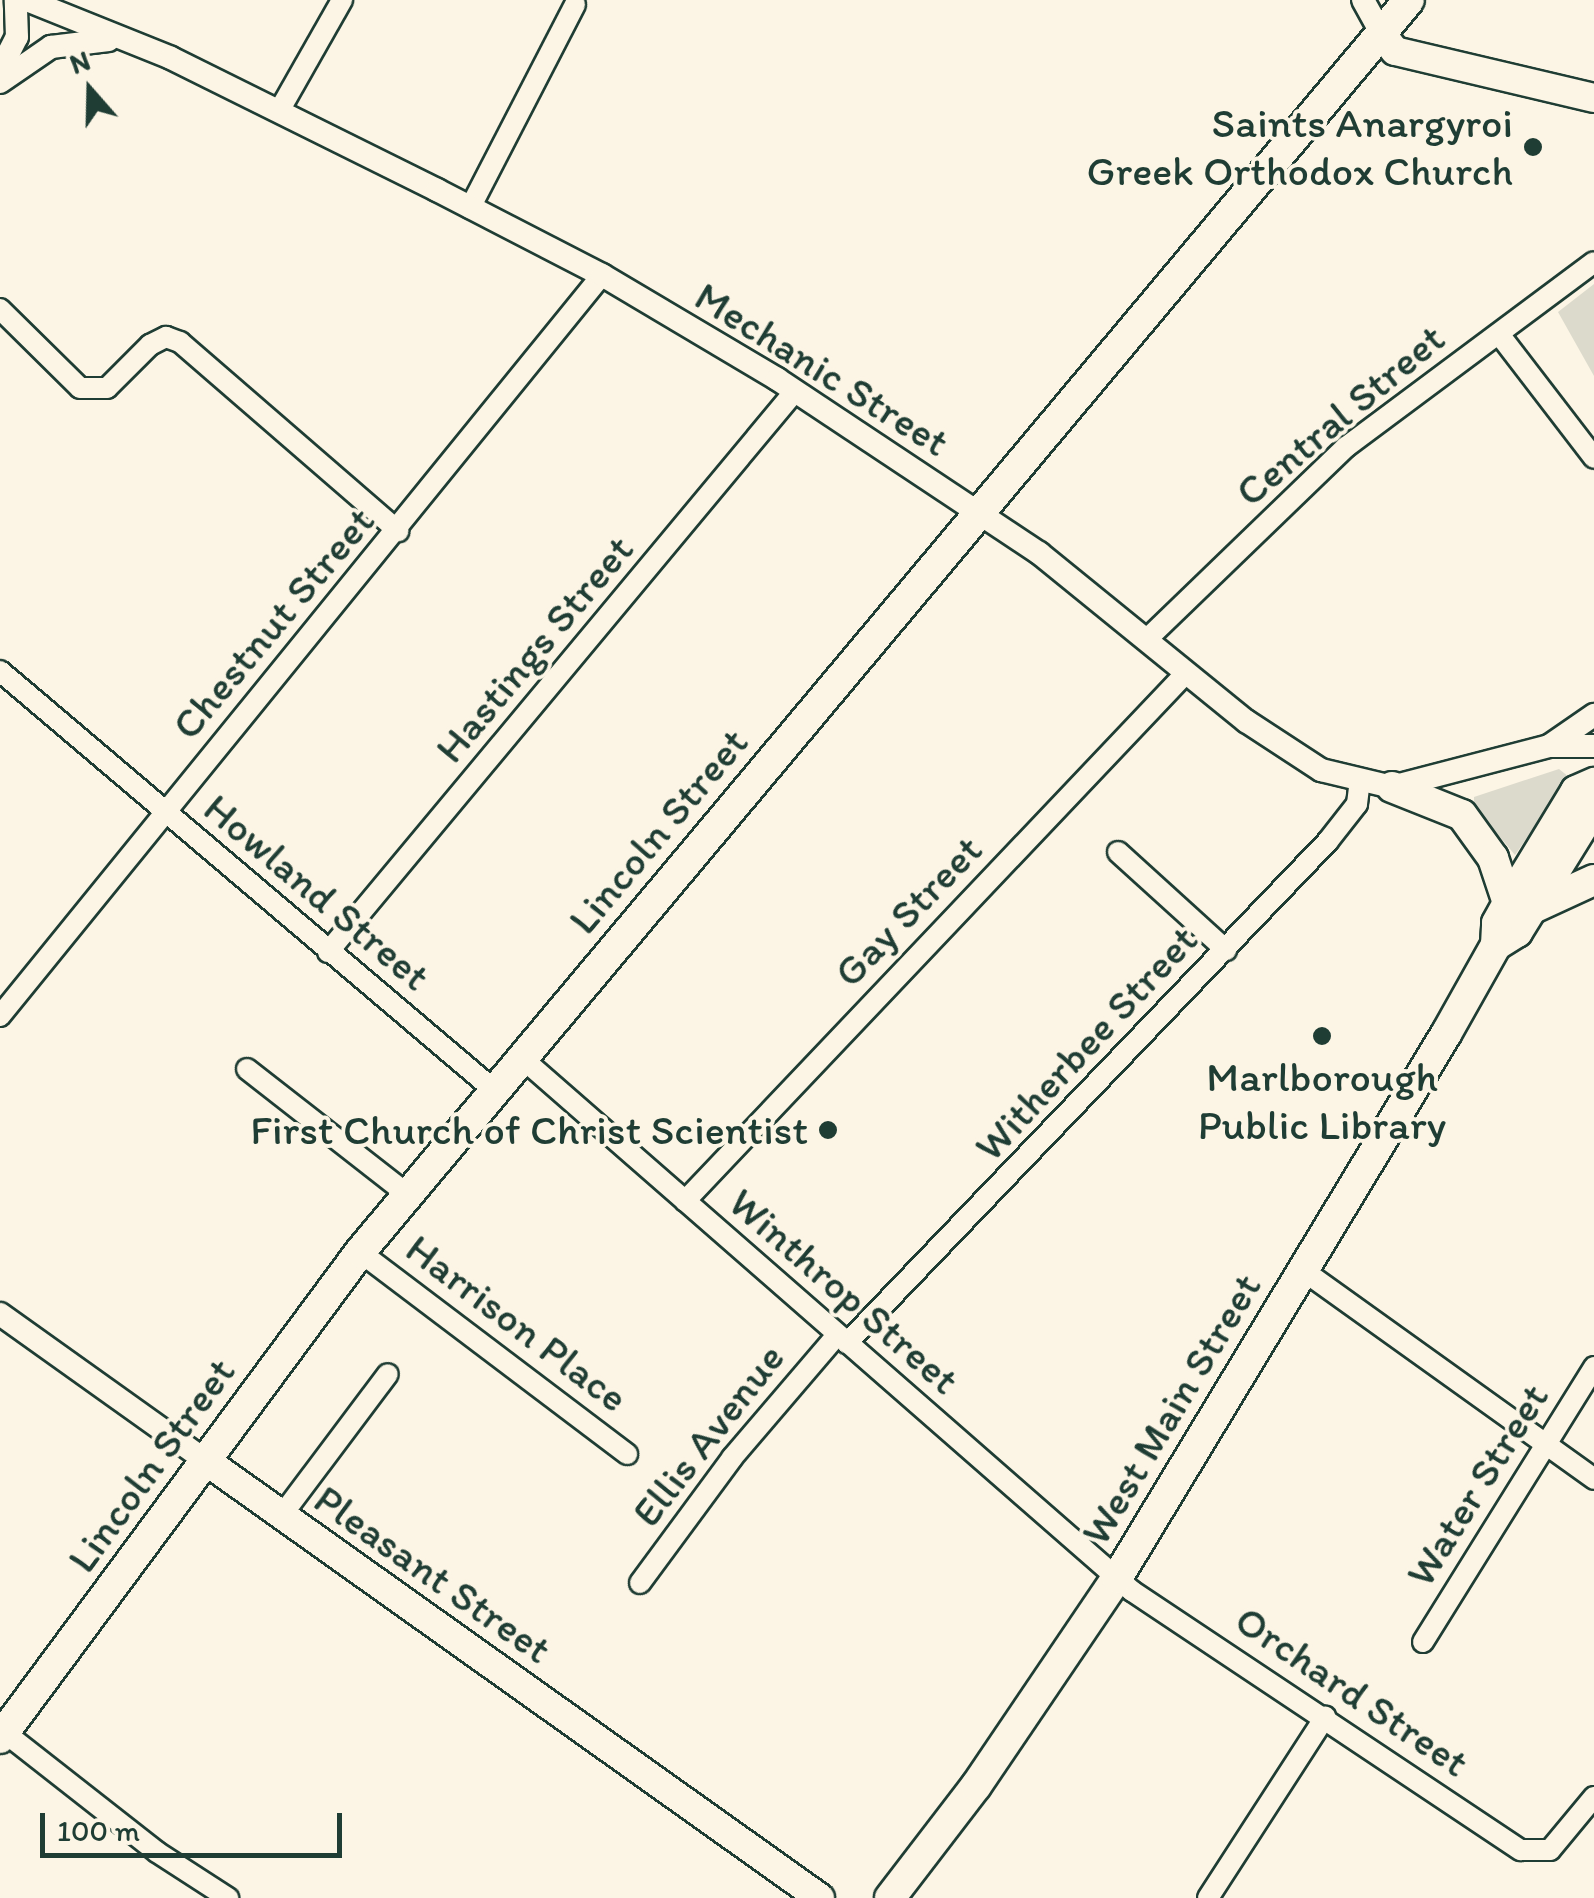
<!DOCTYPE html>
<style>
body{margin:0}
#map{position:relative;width:1594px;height:1898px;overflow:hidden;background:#fcf5e5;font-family:Itim,sans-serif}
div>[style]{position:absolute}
.green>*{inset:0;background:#dcdacc}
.roads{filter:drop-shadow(2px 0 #1f3d34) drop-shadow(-2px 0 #1f3d34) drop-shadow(0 2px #1f3d34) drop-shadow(0 -2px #1f3d34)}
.minor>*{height:20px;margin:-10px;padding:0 10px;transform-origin:10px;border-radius:10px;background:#fcf5e5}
.tertiary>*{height:22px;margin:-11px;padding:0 11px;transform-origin:11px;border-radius:11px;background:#fcf5e5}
.secondary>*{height:28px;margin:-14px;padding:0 14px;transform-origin:14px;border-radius:14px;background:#fcf5e5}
.primary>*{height:30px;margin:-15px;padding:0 15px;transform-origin:15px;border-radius:15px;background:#fcf5e5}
.dots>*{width:28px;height:28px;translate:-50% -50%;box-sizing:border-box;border:5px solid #fcf5e5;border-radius:50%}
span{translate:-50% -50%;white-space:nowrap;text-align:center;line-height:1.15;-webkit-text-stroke:8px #fcf5e5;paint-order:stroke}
.poi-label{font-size:42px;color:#1f3d34}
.right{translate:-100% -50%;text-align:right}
.street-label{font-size:42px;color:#1f3d34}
.north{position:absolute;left:40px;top:40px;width:100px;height:100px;-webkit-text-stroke:8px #fcf5e5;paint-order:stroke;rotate:340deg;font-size:28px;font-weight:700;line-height:40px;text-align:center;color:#1f3d34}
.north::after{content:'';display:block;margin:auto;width:35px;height:45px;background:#1f3d34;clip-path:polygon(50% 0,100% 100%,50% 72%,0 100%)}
.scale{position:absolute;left:40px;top:1813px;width:302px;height:45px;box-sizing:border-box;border:5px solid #1f3d34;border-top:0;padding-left:12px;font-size:30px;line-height:35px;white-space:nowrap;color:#1f3d34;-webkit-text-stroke:8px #fcf5e5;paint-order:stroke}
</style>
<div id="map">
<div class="green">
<div style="clip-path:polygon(1594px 284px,1594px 376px,1558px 312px)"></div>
<div style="clip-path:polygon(1559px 769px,1569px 777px,1515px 855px,1474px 806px,1474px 797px)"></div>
</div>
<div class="roads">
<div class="minor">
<div style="left:279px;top:111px;width:128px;rotate:-60.4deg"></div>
<div style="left:470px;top:208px;width:229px;rotate:-62.7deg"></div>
<div style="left:0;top:309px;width:112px;rotate:44.6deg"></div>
<div style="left:80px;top:388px;width:27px"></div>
<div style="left:107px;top:388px;width:61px;rotate:-45deg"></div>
<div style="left:150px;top:345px;width:18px;rotate:-27deg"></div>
<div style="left:166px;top:337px;width:15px;rotate:20deg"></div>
<div style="left:180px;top:342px;width:289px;rotate:40.9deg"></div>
<div style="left:1499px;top:334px;width:156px;rotate:52.5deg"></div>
<div style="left:1146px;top:640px;width:278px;rotate:-44deg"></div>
<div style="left:1346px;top:447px;width:309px;rotate:-36.7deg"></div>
<div style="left:0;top:671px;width:649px;rotate:40.31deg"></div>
<div style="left:1118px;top:852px;width:146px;rotate:42.2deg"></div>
<div style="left:328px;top:952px;width:730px;rotate:-50.22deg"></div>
<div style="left:0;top:1016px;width:955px;rotate:-50.91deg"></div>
<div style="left:523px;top:1059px;width:809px;rotate:41.14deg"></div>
<div style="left:1132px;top:1591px;width:467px;rotate:33.7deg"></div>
<div style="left:1521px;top:1850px;width:29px"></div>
<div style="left:1550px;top:1850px;width:69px;rotate:-50.3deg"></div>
<div style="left:247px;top:1069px;width:204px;rotate:38deg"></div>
<div style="left:685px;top:1201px;width:728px;rotate:-46.5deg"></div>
<div style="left:360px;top:1252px;width:335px;rotate:37.1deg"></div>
<div style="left:1304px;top:1271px;width:357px;rotate:35.6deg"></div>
<div style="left:847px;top:1343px;width:695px;rotate:-46.22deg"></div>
<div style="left:1328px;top:841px;width:47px;rotate:-51.9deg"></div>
<div style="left:1357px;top:804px;width:23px;rotate:-83deg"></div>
<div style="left:282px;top:1515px;width:176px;rotate:-53.1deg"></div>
<div style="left:640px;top:1583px;width:155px;rotate:-53.6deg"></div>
<div style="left:732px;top:1458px;width:162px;rotate:-49.5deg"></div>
<div style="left:1423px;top:1642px;width:324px;rotate:-58.1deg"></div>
<div style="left:4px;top:1732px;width:194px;rotate:38.1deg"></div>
<div style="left:157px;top:1852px;width:85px;rotate:32.9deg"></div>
<div style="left:1208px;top:1898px;width:216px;rotate:-57.1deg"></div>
</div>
<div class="tertiary">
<div style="left:27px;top:0;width:155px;rotate:21.9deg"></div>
<div style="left:171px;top:58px;width:297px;rotate:26.4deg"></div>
<div style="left:437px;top:190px;width:186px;rotate:27.3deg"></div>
<div style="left:602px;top:275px;width:204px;rotate:30.7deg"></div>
<div style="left:777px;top:379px;width:315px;rotate:33.6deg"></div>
<div style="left:1039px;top:553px;width:267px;rotate:39.1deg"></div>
<div style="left:1246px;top:721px;width:90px;rotate:33.2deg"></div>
<div style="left:1321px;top:770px;width:73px;rotate:13.5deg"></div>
<div style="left:1392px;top:787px;width:162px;rotate:-14.6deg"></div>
<div style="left:1549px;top:746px;width:45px"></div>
<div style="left:1363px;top:0;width:39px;rotate:61deg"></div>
<div style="left:0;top:70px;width:37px;rotate:-63deg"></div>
<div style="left:17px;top:37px;width:37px;rotate:-92deg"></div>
<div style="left:0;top:82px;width:62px;rotate:-34.5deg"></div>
<div style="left:51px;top:47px;width:58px;rotate:-6.9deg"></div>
<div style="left:1549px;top:746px;width:55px;rotate:-34.6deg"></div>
<div style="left:0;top:1314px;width:257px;rotate:35.5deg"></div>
</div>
<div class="secondary">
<div style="left:1382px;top:34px;width:21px;rotate:53deg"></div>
<div style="left:1395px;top:51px;width:204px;rotate:13.3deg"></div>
<div style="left:209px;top:1463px;width:750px;rotate:35.45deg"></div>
</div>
<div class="primary">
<div style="left:1392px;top:787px;width:75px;rotate:21.8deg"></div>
<div style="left:1462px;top:815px;width:53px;rotate:54.2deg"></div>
<div style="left:1493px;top:858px;width:47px;rotate:71.6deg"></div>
<div style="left:1535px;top:907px;width:65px;rotate:-24.6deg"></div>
<div style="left:1496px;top:945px;width:25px;rotate:-32deg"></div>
<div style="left:1517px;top:932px;width:146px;rotate:-58.2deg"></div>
<div style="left:0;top:1738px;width:605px;rotate:-53.47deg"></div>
<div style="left:360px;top:1252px;width:1633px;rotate:-50.04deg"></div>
<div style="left:890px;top:1898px;width:141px;rotate:-52.5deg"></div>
<div style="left:976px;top:1786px;width:251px;rotate:-55.9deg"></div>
<div style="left:1117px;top:1578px;width:636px;rotate:-58.84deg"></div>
<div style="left:1446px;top:1034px;width:102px;rotate:-60.7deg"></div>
<div style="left:1496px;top:945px;width:22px;rotate:-87deg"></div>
<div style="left:1497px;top:923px;width:23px;rotate:-61deg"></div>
<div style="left:1508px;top:903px;width:131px;rotate:-58.7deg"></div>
<div style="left:1576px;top:791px;width:20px;rotate:-24deg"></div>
</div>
</div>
<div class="dots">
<div style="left:1533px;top:147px;background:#1f3d34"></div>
<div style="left:1322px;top:1036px;background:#1f3d34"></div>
<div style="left:828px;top:1130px;background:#1f3d34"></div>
</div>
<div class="poi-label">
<span class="right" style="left:1513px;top:147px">Saints Anargyroi<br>Greek Orthodox Church</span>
<span style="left:1322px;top:1101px">Marlborough<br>Public Library</span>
<span class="right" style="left:808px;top:1130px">First Church of Christ Scientist</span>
</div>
<div class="street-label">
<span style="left:822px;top:369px;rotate:32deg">Mechanic Street</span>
<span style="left:1340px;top:415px;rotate:-40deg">Central Street</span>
<span style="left:273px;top:623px;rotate:-50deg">Chestnut Street</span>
<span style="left:534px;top:649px;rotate:-50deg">Hastings Street</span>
<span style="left:658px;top:831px;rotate:-50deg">Lincoln Street</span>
<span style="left:317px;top:892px;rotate:40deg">Howland Street</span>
<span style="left:908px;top:911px;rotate:-46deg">Gay Street</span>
<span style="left:1086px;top:1043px;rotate:-47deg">Witherbee Street</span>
<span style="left:844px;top:1291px;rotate:41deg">Winthrop Street</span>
<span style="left:517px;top:1323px;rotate:37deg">Harrison Place</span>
<span style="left:1171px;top:1409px;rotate:-59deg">West Main Street</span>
<span style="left:708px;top:1435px;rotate:-52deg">Ellis Avenue</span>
<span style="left:151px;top:1465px;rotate:-54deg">Lincoln Street</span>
<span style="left:1477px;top:1485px;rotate:-58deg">Water Street</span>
<span style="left:433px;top:1574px;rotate:35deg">Pleasant Street</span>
<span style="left:1352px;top:1691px;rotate:34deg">Orchard Street</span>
</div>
<div class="north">N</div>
<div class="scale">100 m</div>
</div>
